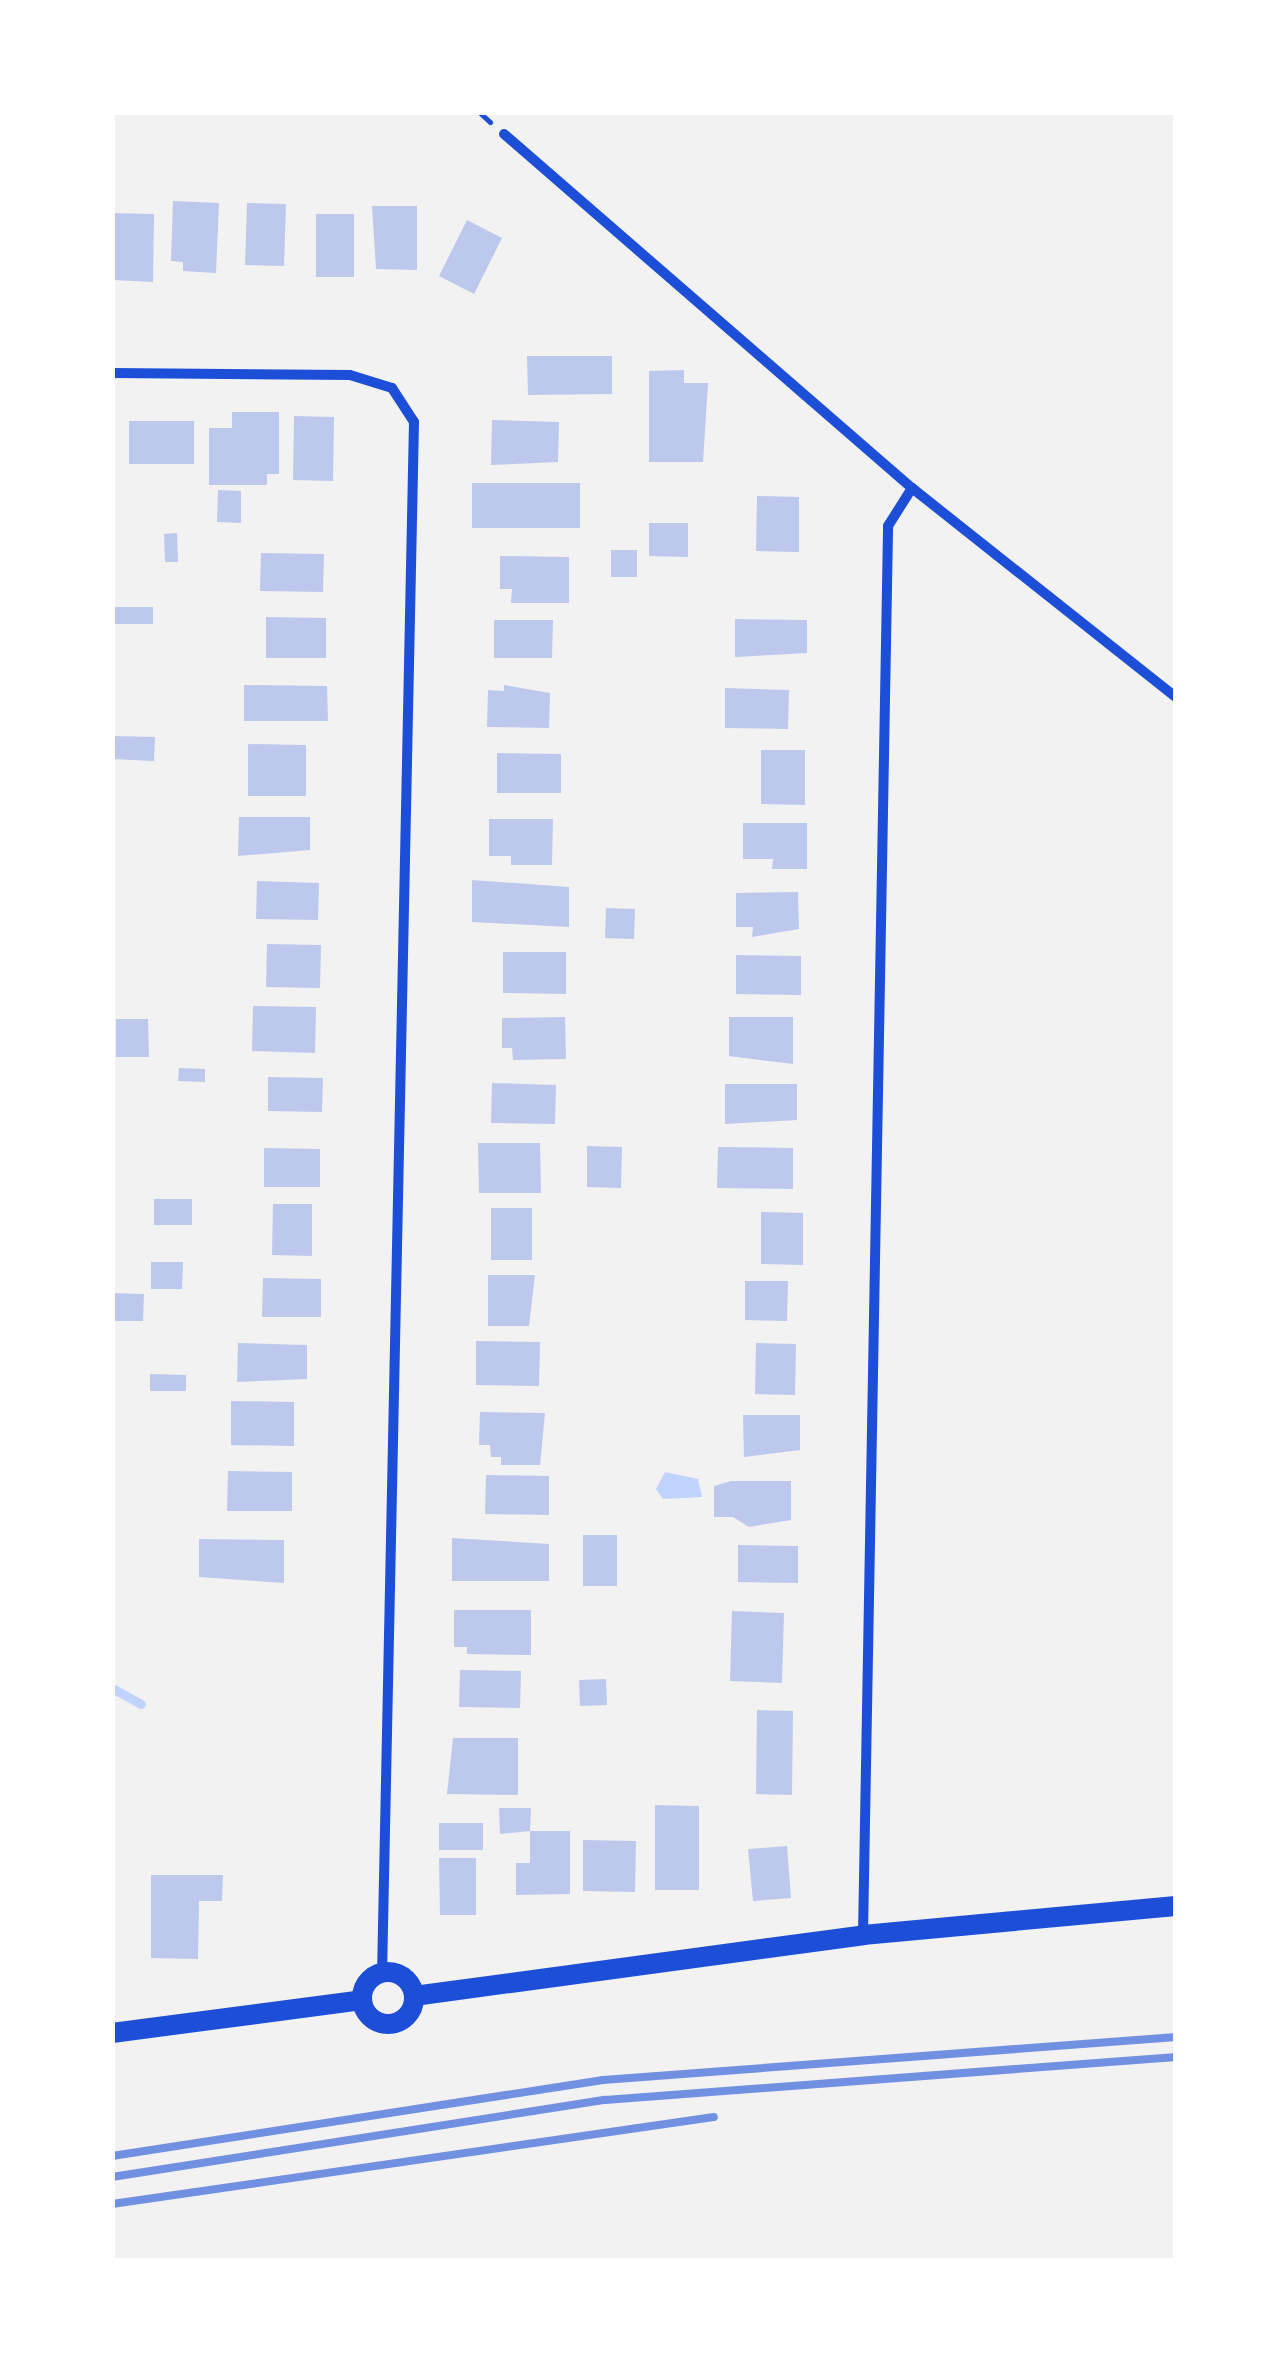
<!DOCTYPE html>
<style>
body{margin:0}
#map{position:relative;width:1288px;height:2373px;overflow:hidden;background:#f2f2f2;font-family:"Sofia Sans Condensed",sans-serif}
div>[style]{position:absolute}
.water>*{inset:0;background:#bfd3fe}
.stream>*{height:9px;margin:-4.5px;padding:0 4.5px;transform-origin:4.5px;border-radius:4.5px;background:#bfd3fe}
.building>*{inset:0;background:#bdc9ec}
.path>*{height:5px;margin:-2.5px;padding:0 2.5px;transform-origin:2.5px;border-radius:2.5px;background:#1d4ed8}
.minor>*{height:10px;margin:-5px;padding:0 5px;transform-origin:5px;border-radius:5px;background:#1d4ed8}
.secondary>*{height:20px;margin:-10px;padding:0 10px;transform-origin:10px;border-radius:10px;background:#1d4ed8}
.secondary>.ring{margin:-10px;padding:0;box-sizing:content-box;background:none;border:20px solid #1d4ed8;border-radius:50%}
.rail>*{height:8px;margin:-4px;padding:0 4px;transform-origin:4px;border-radius:4px;background:#7290e2}
span{translate:-50% -50%;white-space:nowrap;text-align:center;line-height:1.15;-webkit-text-stroke:10px #fff;paint-order:stroke}
.frame{position:absolute;inset:0;border:115px solid #fff;pointer-events:none}
</style>
<div id="map">
<div class="water">
<div style="clip-path:polygon(665px 1472px,698px 1479px,702px 1497px,663px 1499px,656px 1489px)"></div>
</div>
<div class="stream">
<div style="left:112px;top:1688px;width:33px;rotate:29deg"></div>
</div>
<div class="building">
<div style="clip-path:polygon(173px 201px,219px 203px,216px 273px,183px 271px,183px 262px,171px 261px)"></div>
<div style="clip-path:polygon(247px 203px,286px 204px,284px 266px,245px 265px)"></div>
<div style="clip-path:polygon(372px 206px,417px 206px,417px 270px,376px 269px)"></div>
<div style="clip-path:polygon(112px 213px,154px 214px,153px 282px,114px 280px)"></div>
<div style="clip-path:polygon(316px 214px,354px 214px,354px 277px,316px 277px)"></div>
<div style="clip-path:polygon(467px 220px,502px 238px,474px 294px,439px 276px)"></div>
<div style="clip-path:polygon(527px 356px,612px 356px,612px 394px,528px 395px)"></div>
<div style="clip-path:polygon(684px 370px,684px 383px,708px 383px,703px 462px,649px 462px,649px 371px)"></div>
<div style="clip-path:polygon(232px 412px,279px 412px,279px 474px,267px 474px,267px 485px,209px 485px,209px 428px,232px 428px)"></div>
<div style="clip-path:polygon(294px 416px,334px 417px,333px 481px,293px 480px)"></div>
<div style="clip-path:polygon(492px 420px,559px 422px,558px 462px,491px 465px)"></div>
<div style="clip-path:polygon(129px 421px,194px 421px,194px 464px,129px 464px)"></div>
<div style="clip-path:polygon(472px 483px,580px 483px,580px 528px,472px 528px)"></div>
<div style="clip-path:polygon(218px 490px,241px 491px,241px 523px,217px 522px)"></div>
<div style="clip-path:polygon(757px 496px,799px 497px,799px 552px,756px 551px)"></div>
<div style="clip-path:polygon(649px 523px,688px 523px,688px 557px,649px 556px)"></div>
<div style="clip-path:polygon(177px 533px,178px 562px,165px 562px,164px 534px)"></div>
<div style="clip-path:polygon(611px 550px,637px 550px,637px 577px,611px 577px)"></div>
<div style="clip-path:polygon(261px 553px,324px 554px,323px 592px,260px 591px)"></div>
<div style="clip-path:polygon(500px 556px,569px 557px,569px 603px,511px 603px,512px 589px,500px 589px)"></div>
<div style="clip-path:polygon(112px 607px,153px 607px,153px 624px,112px 624px)"></div>
<div style="clip-path:polygon(266px 617px,326px 618px,326px 658px,266px 658px)"></div>
<div style="clip-path:polygon(735px 619px,807px 620px,807px 653px,735px 657px)"></div>
<div style="clip-path:polygon(494px 620px,553px 620px,552px 658px,494px 658px)"></div>
<div style="clip-path:polygon(244px 685px,327px 686px,328px 721px,244px 721px)"></div>
<div style="clip-path:polygon(504px 685px,550px 693px,549px 728px,487px 727px,488px 690px,504px 691px)"></div>
<div style="clip-path:polygon(725px 688px,789px 690px,788px 729px,725px 728px)"></div>
<div style="clip-path:polygon(112px 736px,155px 737px,154px 761px,112px 759px)"></div>
<div style="clip-path:polygon(248px 744px,306px 745px,306px 796px,248px 796px)"></div>
<div style="clip-path:polygon(761px 750px,805px 750px,805px 805px,761px 804px)"></div>
<div style="clip-path:polygon(497px 753px,561px 754px,561px 793px,497px 793px)"></div>
<div style="clip-path:polygon(239px 817px,310px 817px,310px 850px,238px 856px)"></div>
<div style="clip-path:polygon(489px 819px,553px 819px,552px 865px,511px 865px,511px 856px,489px 856px)"></div>
<div style="clip-path:polygon(743px 823px,807px 823px,807px 869px,772px 869px,773px 859px,743px 859px)"></div>
<div style="clip-path:polygon(472px 880px,569px 887px,569px 927px,472px 922px)"></div>
<div style="clip-path:polygon(257px 881px,319px 883px,318px 920px,256px 919px)"></div>
<div style="clip-path:polygon(798px 892px,799px 929px,752px 937px,753px 927px,736px 927px,736px 893px)"></div>
<div style="clip-path:polygon(606px 908px,635px 909px,634px 939px,605px 938px)"></div>
<div style="clip-path:polygon(267px 944px,321px 945px,320px 988px,266px 987px)"></div>
<div style="clip-path:polygon(503px 952px,566px 952px,566px 994px,503px 993px)"></div>
<div style="clip-path:polygon(736px 955px,801px 956px,801px 995px,736px 994px)"></div>
<div style="clip-path:polygon(253px 1006px,316px 1007px,315px 1053px,252px 1051px)"></div>
<div style="clip-path:polygon(565px 1017px,566px 1059px,513px 1060px,512px 1048px,502px 1048px,502px 1018px)"></div>
<div style="clip-path:polygon(729px 1017px,793px 1017px,793px 1064px,729px 1056px)"></div>
<div style="clip-path:polygon(116px 1019px,148px 1019px,149px 1057px,116px 1057px)"></div>
<div style="clip-path:polygon(179px 1068px,205px 1069px,205px 1082px,178px 1081px)"></div>
<div style="clip-path:polygon(268px 1077px,323px 1078px,322px 1112px,268px 1111px)"></div>
<div style="clip-path:polygon(492px 1083px,556px 1085px,555px 1124px,491px 1123px)"></div>
<div style="clip-path:polygon(725px 1084px,797px 1084px,797px 1120px,725px 1124px)"></div>
<div style="clip-path:polygon(478px 1143px,540px 1143px,541px 1193px,479px 1193px)"></div>
<div style="clip-path:polygon(587px 1146px,622px 1147px,621px 1188px,587px 1187px)"></div>
<div style="clip-path:polygon(718px 1147px,793px 1148px,793px 1189px,717px 1188px)"></div>
<div style="clip-path:polygon(264px 1148px,320px 1149px,320px 1187px,264px 1187px)"></div>
<div style="clip-path:polygon(154px 1199px,192px 1199px,192px 1225px,154px 1225px)"></div>
<div style="clip-path:polygon(273px 1204px,312px 1204px,312px 1256px,272px 1255px)"></div>
<div style="clip-path:polygon(491px 1208px,532px 1208px,532px 1260px,491px 1260px)"></div>
<div style="clip-path:polygon(761px 1212px,803px 1213px,803px 1265px,761px 1264px)"></div>
<div style="clip-path:polygon(151px 1262px,183px 1262px,182px 1289px,151px 1289px)"></div>
<div style="clip-path:polygon(488px 1275px,535px 1275px,529px 1326px,488px 1326px)"></div>
<div style="clip-path:polygon(263px 1278px,321px 1279px,321px 1317px,262px 1317px)"></div>
<div style="clip-path:polygon(745px 1281px,788px 1281px,787px 1321px,745px 1320px)"></div>
<div style="clip-path:polygon(112px 1293px,144px 1294px,143px 1321px,112px 1321px)"></div>
<div style="clip-path:polygon(476px 1341px,540px 1342px,539px 1386px,476px 1385px)"></div>
<div style="clip-path:polygon(238px 1343px,307px 1345px,307px 1379px,237px 1382px)"></div>
<div style="clip-path:polygon(756px 1343px,796px 1344px,795px 1395px,755px 1394px)"></div>
<div style="clip-path:polygon(150px 1374px,186px 1375px,186px 1391px,150px 1391px)"></div>
<div style="clip-path:polygon(231px 1401px,294px 1402px,294px 1446px,231px 1445px)"></div>
<div style="clip-path:polygon(480px 1412px,545px 1413px,540px 1465px,501px 1465px,501px 1457px,491px 1457px,490px 1445px,479px 1445px)"></div>
<div style="clip-path:polygon(743px 1415px,800px 1415px,800px 1450px,744px 1457px)"></div>
<div style="clip-path:polygon(228px 1471px,292px 1472px,292px 1511px,227px 1511px)"></div>
<div style="clip-path:polygon(486px 1475px,549px 1476px,549px 1515px,485px 1514px)"></div>
<div style="clip-path:polygon(731px 1481px,791px 1481px,791px 1520px,749px 1527px,733px 1517px,714px 1517px,714px 1486px)"></div>
<div style="clip-path:polygon(583px 1535px,617px 1535px,617px 1586px,583px 1586px)"></div>
<div style="clip-path:polygon(452px 1538px,549px 1544px,549px 1581px,452px 1581px)"></div>
<div style="clip-path:polygon(199px 1539px,284px 1540px,284px 1583px,199px 1577px)"></div>
<div style="clip-path:polygon(738px 1545px,798px 1546px,798px 1583px,738px 1582px)"></div>
<div style="clip-path:polygon(454px 1610px,531px 1610px,531px 1655px,467px 1654px,467px 1647px,454px 1647px)"></div>
<div style="clip-path:polygon(732px 1611px,784px 1613px,782px 1683px,730px 1681px)"></div>
<div style="clip-path:polygon(460px 1670px,521px 1671px,520px 1708px,459px 1707px)"></div>
<div style="clip-path:polygon(606px 1679px,607px 1705px,580px 1706px,579px 1680px)"></div>
<div style="clip-path:polygon(757px 1710px,793px 1711px,792px 1795px,756px 1794px)"></div>
<div style="clip-path:polygon(453px 1738px,518px 1738px,518px 1795px,447px 1794px)"></div>
<div style="clip-path:polygon(655px 1805px,699px 1806px,699px 1890px,655px 1890px)"></div>
<div style="clip-path:polygon(499px 1808px,531px 1808px,530px 1831px,500px 1834px)"></div>
<div style="clip-path:polygon(439px 1823px,483px 1823px,483px 1850px,439px 1850px)"></div>
<div style="clip-path:polygon(530px 1831px,570px 1831px,570px 1894px,516px 1895px,516px 1863px,530px 1863px)"></div>
<div style="clip-path:polygon(583px 1840px,636px 1841px,635px 1892px,583px 1891px)"></div>
<div style="clip-path:polygon(787px 1846px,791px 1898px,753px 1901px,748px 1849px)"></div>
<div style="clip-path:polygon(439px 1858px,476px 1858px,476px 1915px,440px 1915px)"></div>
<div style="clip-path:polygon(151px 1875px,223px 1875px,222px 1901px,199px 1901px,198px 1959px,151px 1958px)"></div>
</div>
<div class="path">
<div style="left:479px;top:112px;width:15px;rotate:42deg"></div>
</div>
<div class="minor">
<div style="left:504px;top:134px;width:540px;rotate:40.95deg"></div>
<div style="left:912px;top:488px;width:337px;rotate:38.4deg"></div>
<div style="left:112px;top:373px;width:238px;rotate:0.5deg"></div>
<div style="left:350px;top:375px;width:44px;rotate:17.2deg"></div>
<div style="left:392px;top:388px;width:40px;rotate:57.1deg"></div>
<div style="left:414px;top:422px;width:1551px;rotate:91.18deg"></div>
<div style="left:863px;top:1935px;width:1409px;rotate:-88.98deg"></div>
<div style="left:888px;top:526px;width:45px;rotate:-57.7deg"></div>
</div>
<div class="secondary">
<div class="ring" style="left:362px;top:1972px;width:32px;height:32px"></div>
<div style="left:414px;top:1996px;width:453px;rotate:-7.7deg"></div>
<div style="left:863px;top:1935px;width:314px;rotate:-5.3deg"></div>
<div style="left:112px;top:2033px;width:252px;rotate:-7.5deg"></div>
</div>
<div class="rail">
<div style="left:112px;top:2156px;width:497px;rotate:-8.8deg"></div>
<div style="left:603px;top:2080px;width:575px;rotate:-4.29deg"></div>
<div style="left:112px;top:2177px;width:499px;rotate:-8.9deg"></div>
<div style="left:605px;top:2100px;width:573px;rotate:-4.31deg"></div>
<div style="left:112px;top:2204px;width:608px;rotate:-8.22deg"></div>
</div>
<div class="frame"></div>
</div>
